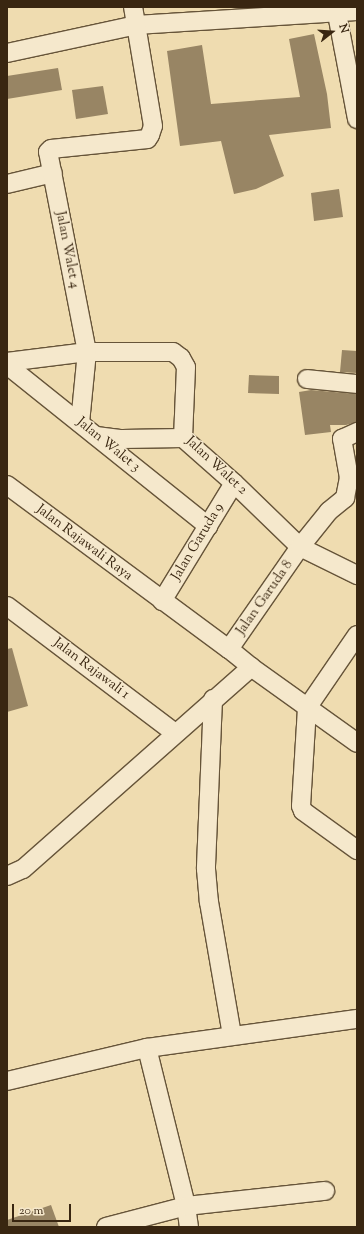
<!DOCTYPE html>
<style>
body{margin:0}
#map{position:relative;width:364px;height:1234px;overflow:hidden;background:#efdcb0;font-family:"Sorts Mill Goudy",serif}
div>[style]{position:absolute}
.building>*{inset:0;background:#988564}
.roads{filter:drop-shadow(1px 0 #665439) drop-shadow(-1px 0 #665439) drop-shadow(0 1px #665439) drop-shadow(0 -1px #665439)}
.street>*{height:18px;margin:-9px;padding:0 9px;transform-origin:9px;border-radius:9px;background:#f5e8cc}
span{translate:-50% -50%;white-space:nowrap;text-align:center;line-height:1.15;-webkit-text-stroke:3px #f5e8cc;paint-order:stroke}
.street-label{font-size:14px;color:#392611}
.frame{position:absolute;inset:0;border:8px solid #392611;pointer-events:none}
.north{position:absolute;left:312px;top:12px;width:40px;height:40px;-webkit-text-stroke:3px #f5e8cc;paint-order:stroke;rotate:73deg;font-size:11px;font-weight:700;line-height:16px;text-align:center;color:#392611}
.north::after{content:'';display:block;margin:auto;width:14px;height:18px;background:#392611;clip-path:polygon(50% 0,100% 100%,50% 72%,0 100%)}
.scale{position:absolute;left:12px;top:1204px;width:59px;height:18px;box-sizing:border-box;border:2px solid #392611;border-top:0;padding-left:5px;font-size:12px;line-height:14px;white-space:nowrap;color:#392611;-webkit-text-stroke:3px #f5e8cc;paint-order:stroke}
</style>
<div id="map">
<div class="building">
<div style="clip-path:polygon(314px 34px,327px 94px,331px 128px,269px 135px,284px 176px,256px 189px,234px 194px,221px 141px,180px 146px,167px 51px,202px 45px,211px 104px,300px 97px,289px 39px)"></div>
<div style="clip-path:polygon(58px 68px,62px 90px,7px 99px,7px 76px)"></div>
<div style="clip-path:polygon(103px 86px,108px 114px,76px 119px,72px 90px)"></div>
<div style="clip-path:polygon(339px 189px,343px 217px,314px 221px,311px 193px)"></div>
<div style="clip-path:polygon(342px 350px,357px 351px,357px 373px,340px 372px)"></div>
<div style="clip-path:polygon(249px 375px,279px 376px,279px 394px,248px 393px)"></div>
<div style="clip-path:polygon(311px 390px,357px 394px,357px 422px,346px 425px,330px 425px,331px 432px,305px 435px,299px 392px)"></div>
<div style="clip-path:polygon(12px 648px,28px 706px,7px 712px,7px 649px)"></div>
<div style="clip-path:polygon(51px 1205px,59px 1227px,7px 1227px,7px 1220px)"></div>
</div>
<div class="roads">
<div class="street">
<div style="left:337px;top:14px;width:107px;rotate:79.2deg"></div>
<div style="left:7px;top:53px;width:132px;rotate:-12.2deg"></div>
<div style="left:136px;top:25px;width:221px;rotate:-3.6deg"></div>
<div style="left:7px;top:184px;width:47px;rotate:-13.4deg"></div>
<div style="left:7px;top:362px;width:81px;rotate:-7.1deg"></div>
<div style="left:87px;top:352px;width:86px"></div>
<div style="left:173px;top:352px;width:10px;rotate:37deg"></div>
<div style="left:181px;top:358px;width:10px;rotate:61deg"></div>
<div style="left:186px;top:367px;width:71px;rotate:92.4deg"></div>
<div style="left:183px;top:438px;width:68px;rotate:41.4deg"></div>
<div style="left:234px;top:483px;width:92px;rotate:44.1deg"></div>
<div style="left:300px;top:547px;width:64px;rotate:26.2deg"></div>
<div style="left:7px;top:365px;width:258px;rotate:38.7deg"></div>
<div style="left:307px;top:379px;width:50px;rotate:5.7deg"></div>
<div style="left:80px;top:423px;width:71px;rotate:-84.4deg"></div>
<div style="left:87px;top:352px;width:204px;rotate:-101deg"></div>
<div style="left:48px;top:152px;width:4px;rotate:-45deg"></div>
<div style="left:51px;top:149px;width:97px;rotate:-5.9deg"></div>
<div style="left:147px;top:139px;width:5px;rotate:-53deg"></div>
<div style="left:150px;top:135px;width:9px;rotate:-72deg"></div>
<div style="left:153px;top:126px;width:121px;rotate:-99.5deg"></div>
<div style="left:96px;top:436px;width:26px;rotate:7deg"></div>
<div style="left:122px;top:439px;width:61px;rotate:-0.9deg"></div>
<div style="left:7px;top:485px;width:276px;rotate:36.5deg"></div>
<div style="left:229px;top:649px;width:28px;rotate:39deg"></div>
<div style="left:251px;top:667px;width:130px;rotate:35.6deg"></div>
<div style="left:162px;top:601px;width:138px;rotate:-58.6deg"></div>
<div style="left:7px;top:606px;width:211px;rotate:37.1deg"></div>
<div style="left:357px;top:635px;width:88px;rotate:124.4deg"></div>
<div style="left:307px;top:708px;width:98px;rotate:93.5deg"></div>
<div style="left:301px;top:806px;width:5px;rotate:68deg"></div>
<div style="left:303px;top:811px;width:67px;rotate:35.8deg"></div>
<div style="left:229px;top:649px;width:124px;rotate:-55.2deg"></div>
<div style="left:300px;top:547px;width:46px;rotate:-51.1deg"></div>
<div style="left:329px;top:511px;width:21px;rotate:-39deg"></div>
<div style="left:345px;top:498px;width:20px;rotate:-79deg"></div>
<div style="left:349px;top:478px;width:40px;rotate:-100deg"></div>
<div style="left:342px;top:439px;width:17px;rotate:-25deg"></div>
<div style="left:213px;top:699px;width:170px;rotate:92.4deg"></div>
<div style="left:206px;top:869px;width:33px;rotate:85deg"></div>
<div style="left:209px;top:902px;width:135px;rotate:80.2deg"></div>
<div style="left:7px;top:876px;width:17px;rotate:-24deg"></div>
<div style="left:23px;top:869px;width:305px;rotate:-41.5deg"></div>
<div style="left:147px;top:1048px;width:163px;rotate:76.1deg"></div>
<div style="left:186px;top:1206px;width:21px;rotate:82deg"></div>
<div style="left:7px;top:1081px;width:144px;rotate:-13.3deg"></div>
<div style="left:147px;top:1048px;width:212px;rotate:-7.9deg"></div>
<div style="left:106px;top:1227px;width:83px;rotate:-14.7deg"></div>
<div style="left:186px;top:1206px;width:140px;rotate:-6.2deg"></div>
</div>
</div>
<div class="street-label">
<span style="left:67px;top:250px;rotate:79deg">Jalan Walet 4</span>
<span style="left:108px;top:445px;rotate:39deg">Jalan Walet 3</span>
<span style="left:216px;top:466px;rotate:43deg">Jalan Walet 2</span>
<span style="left:198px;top:542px;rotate:-59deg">Jalan Garuda 9</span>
<span style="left:84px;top:543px;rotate:37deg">Jalan Rajawali Raya</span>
<span style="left:265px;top:598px;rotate:-55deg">Jalan Garuda 8</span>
<span style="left:91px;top:669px;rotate:37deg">Jalan Rajawali 1</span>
</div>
<div class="frame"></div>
<div class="north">N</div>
<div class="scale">20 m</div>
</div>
